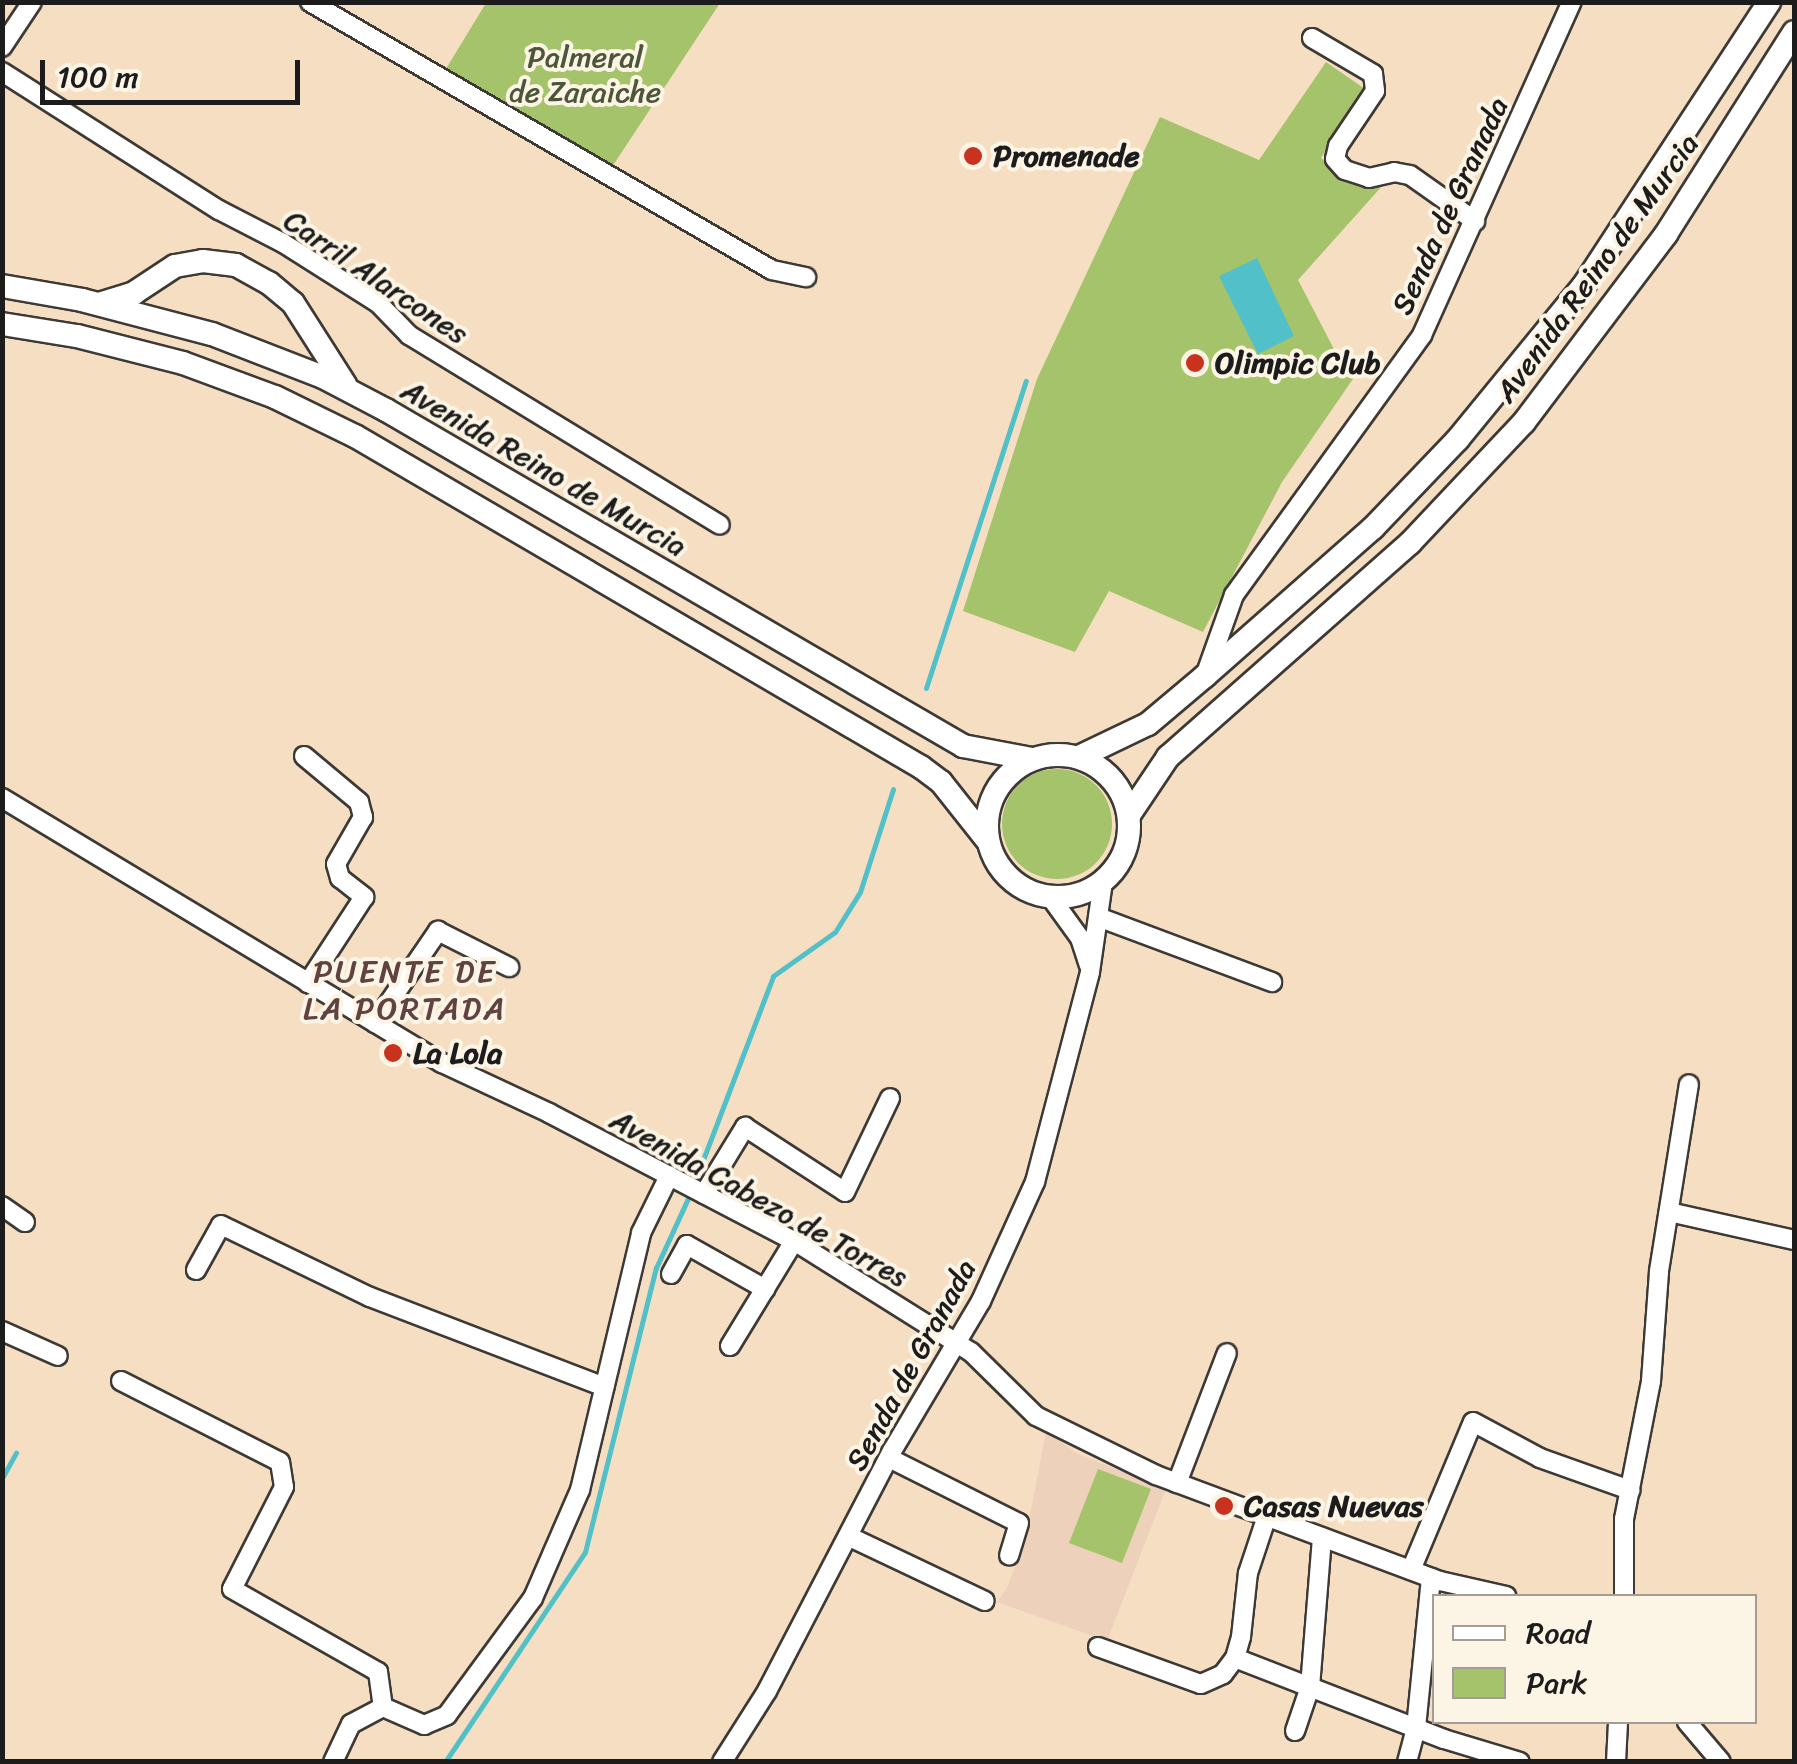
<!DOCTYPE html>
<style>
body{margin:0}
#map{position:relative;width:1797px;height:1764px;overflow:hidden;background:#f5dec2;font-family:Sriracha,sans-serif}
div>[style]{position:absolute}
.built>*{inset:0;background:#eed1bb}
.green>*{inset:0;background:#a5c36b}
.round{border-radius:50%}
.water>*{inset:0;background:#52c0c8}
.stream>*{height:5px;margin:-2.5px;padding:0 2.5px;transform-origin:2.5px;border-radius:2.5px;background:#52c0c8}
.roads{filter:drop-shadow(2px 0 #3d3935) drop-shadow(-2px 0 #3d3935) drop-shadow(0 2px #3d3935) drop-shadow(0 -2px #3d3935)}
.minor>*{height:18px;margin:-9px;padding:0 9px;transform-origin:9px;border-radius:9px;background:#fff}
.major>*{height:22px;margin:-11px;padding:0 11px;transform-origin:11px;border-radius:11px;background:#fff}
.major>.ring{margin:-11px;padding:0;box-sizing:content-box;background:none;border:22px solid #fff;border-radius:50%}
.dots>*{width:28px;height:28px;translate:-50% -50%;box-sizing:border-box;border:5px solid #fcf5e5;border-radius:50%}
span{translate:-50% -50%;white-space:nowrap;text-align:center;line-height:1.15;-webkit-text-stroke:8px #fcf5e5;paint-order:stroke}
.park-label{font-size:30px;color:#4c5638}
.poi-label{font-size:30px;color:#1c1c1c;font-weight:700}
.left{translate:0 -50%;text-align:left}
.street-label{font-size:30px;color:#1c1c1c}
.neighbourhood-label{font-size:32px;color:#614241;letter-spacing:2.5px}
.frame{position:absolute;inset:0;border:5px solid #1c1c1c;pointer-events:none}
.legend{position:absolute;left:1432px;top:1594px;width:325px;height:130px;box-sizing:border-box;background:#fcf5e5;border:2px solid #a29e95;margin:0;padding:12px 18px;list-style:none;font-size:30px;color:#1c1c1c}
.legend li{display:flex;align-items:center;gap:20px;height:50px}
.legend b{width:50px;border:2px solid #a29e95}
.scale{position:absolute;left:40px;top:60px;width:260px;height:45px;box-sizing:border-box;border:5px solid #1c1c1c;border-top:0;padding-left:12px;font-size:30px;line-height:35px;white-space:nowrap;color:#1c1c1c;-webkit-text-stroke:8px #fcf5e5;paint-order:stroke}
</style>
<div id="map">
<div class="built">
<div style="clip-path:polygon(1046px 1432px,1078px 1454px,1166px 1489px,1107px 1641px,997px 1602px,1007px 1588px,1026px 1536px)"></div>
</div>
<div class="green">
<div style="clip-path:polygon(486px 3px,720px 3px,608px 173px,441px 77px)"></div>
<div style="clip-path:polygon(1326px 62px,1365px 89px,1321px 158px,1358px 184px,1383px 185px,1298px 280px,1335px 351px,1355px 376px,1282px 482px,1203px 632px,1109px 591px,1075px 652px,963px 611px,1037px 379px,1160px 117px,1259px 160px)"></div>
<div class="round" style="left:1002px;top:769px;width:110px;height:110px"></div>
<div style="clip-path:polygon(1098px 1469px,1151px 1489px,1122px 1563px,1069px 1543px)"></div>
</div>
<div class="water">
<div style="clip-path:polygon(1257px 258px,1294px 336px,1258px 354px,1219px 276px)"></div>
</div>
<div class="stream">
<div style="left:926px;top:688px;width:323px;rotate:-72deg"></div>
<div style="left:701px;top:1165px;width:202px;rotate:-69.1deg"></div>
<div style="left:773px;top:976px;width:76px;rotate:-35.4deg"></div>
<div style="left:835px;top:932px;width:47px;rotate:-58deg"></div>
<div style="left:860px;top:892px;width:108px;rotate:-72.2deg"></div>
<div style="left:2px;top:1478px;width:29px;rotate:-61deg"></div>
<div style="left:445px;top:1762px;width:252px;rotate:-56.3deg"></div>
<div style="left:585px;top:1552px;width:293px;rotate:-76deg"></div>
<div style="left:656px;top:1268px;width:81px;rotate:-65.3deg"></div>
</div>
<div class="roads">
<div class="minor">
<div style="left:310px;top:2px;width:534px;rotate:30.12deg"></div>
<div style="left:772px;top:270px;width:35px;rotate:12deg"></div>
<div style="left:1312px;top:38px;width:71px;rotate:30.5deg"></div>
<div style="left:1373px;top:74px;width:17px;rotate:83deg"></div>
<div style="left:1375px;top:91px;width:66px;rotate:123.9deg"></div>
<div style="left:1338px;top:146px;width:13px;rotate:103deg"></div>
<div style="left:1335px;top:159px;width:15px;rotate:48deg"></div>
<div style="left:1345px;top:170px;width:25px;rotate:18deg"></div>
<div style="left:1369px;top:178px;width:26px;rotate:-13deg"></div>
<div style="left:1394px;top:172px;width:16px;rotate:11deg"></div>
<div style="left:1410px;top:175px;width:80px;rotate:35.3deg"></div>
<div style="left:2px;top:47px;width:54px;rotate:-56.3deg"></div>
<div style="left:2px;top:72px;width:257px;rotate:32.5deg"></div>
<div style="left:219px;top:210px;width:72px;rotate:27.3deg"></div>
<div style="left:283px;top:243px;width:112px;rotate:32.3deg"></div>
<div style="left:378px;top:303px;width:45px;rotate:45.9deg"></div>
<div style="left:409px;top:335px;width:364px;rotate:31.4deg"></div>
<div style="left:1205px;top:676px;width:86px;rotate:-70.3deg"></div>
<div style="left:1234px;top:595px;width:321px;rotate:-54.1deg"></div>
<div style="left:1422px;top:335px;width:365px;rotate:-65.8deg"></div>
<div style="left:304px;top:756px;width:72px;rotate:39.9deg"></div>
<div style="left:359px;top:802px;width:16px;rotate:75deg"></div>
<div style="left:363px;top:817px;width:54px;rotate:119.9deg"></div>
<div style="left:336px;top:864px;width:15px;rotate:74deg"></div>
<div style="left:340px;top:878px;width:31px;rotate:38deg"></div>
<div style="left:364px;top:897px;width:103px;rotate:123.1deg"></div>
<div style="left:2px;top:798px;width:514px;rotate:31.06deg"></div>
<div style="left:442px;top:1063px;width:118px;rotate:25deg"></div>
<div style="left:549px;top:1113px;width:276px;rotate:27.6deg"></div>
<div style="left:794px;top:1241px;width:209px;rotate:32.1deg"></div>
<div style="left:971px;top:1352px;width:91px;rotate:44.6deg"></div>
<div style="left:1036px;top:1416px;width:134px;rotate:26.2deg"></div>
<div style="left:1156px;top:1475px;width:303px;rotate:20.5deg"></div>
<div style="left:1440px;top:1581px;width:68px;rotate:12.8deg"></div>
<div style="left:1051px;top:898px;width:49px;rotate:54.1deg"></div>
<div style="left:1080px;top:938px;width:29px;rotate:72deg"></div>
<div style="left:1098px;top:917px;width:186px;rotate:20.5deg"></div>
<div style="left:375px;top:1023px;width:112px;rotate:-55.6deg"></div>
<div style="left:438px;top:931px;width:80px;rotate:26.9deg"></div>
<div style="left:704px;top:1194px;width:79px;rotate:-58.5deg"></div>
<div style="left:745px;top:1127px;width:119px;rotate:33deg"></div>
<div style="left:845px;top:1192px;width:104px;rotate:-64.4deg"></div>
<div style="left:2px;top:1206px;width:28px;rotate:35deg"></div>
<div style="left:1669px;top:1212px;width:128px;rotate:12.6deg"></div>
<div style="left:196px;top:1270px;width:51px;rotate:-60.9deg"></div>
<div style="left:221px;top:1225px;width:165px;rotate:25.8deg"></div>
<div style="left:370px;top:1297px;width:251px;rotate:21deg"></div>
<div style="left:671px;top:1274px;width:33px;rotate:-61deg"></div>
<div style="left:687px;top:1245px;width:90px;rotate:29.4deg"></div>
<div style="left:2px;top:1331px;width:61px;rotate:24.1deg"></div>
<div style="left:730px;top:1346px;width:123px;rotate:-58.6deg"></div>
<div style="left:121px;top:1381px;width:178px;rotate:27deg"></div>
<div style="left:280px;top:1462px;width:25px;rotate:81deg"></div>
<div style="left:284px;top:1487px;width:114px;rotate:117deg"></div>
<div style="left:232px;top:1589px;width:168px;rotate:29.6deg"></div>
<div style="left:378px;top:1672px;width:35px;rotate:82deg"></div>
<div style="left:889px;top:1458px;width:145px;rotate:26.6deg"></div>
<div style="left:1019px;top:1523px;width:34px;rotate:107deg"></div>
<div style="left:1177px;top:1483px;width:139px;rotate:-69deg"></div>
<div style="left:850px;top:1537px;width:149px;rotate:25.4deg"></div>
<div style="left:1411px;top:1570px;width:160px;rotate:-67.3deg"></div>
<div style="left:1473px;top:1422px;width:76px;rotate:28.2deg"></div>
<div style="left:1540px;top:1458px;width:96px;rotate:19.6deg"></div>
<div style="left:1624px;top:1596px;width:77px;rotate:-90deg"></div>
<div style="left:1624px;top:1519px;width:141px;rotate:-78.9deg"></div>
<div style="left:1651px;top:1381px;width:110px;rotate:-85.8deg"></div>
<div style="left:1659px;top:1271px;width:189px;rotate:-80.9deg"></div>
<div style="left:1098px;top:1647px;width:109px;rotate:19.8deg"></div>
<div style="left:1201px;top:1684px;width:24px;rotate:-24deg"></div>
<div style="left:1223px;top:1674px;width:20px;rotate:-53deg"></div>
<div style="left:1235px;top:1658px;width:22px;rotate:-74deg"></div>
<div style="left:1241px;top:1637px;width:64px;rotate:-83.8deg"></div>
<div style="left:1248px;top:1573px;width:60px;rotate:-71.6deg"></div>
<div style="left:1235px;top:1658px;width:224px;rotate:21.2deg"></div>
<div style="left:1444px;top:1739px;width:79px;rotate:16.8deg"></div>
<div style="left:1687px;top:1722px;width:52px;rotate:49.6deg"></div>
<div style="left:1295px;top:1731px;width:46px;rotate:-71.2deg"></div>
<div style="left:1310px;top:1687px;width:150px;rotate:-85.4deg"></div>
<div style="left:333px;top:1762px;width:42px;rotate:-64.7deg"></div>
<div style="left:351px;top:1724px;width:36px;rotate:-28deg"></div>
<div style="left:383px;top:1707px;width:45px;rotate:23.7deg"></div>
<div style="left:424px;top:1725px;width:25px;rotate:-23deg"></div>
<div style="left:447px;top:1715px;width:145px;rotate:-53.7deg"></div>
<div style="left:533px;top:1598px;width:118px;rotate:-66.5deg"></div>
<div style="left:580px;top:1490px;width:264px;rotate:-76.6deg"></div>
<div style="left:641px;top:1233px;width:64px;rotate:-63.8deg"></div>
<div style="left:722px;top:1762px;width:84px;rotate:-57.6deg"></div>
<div style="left:767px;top:1691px;width:271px;rotate:-62.5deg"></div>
<div style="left:892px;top:1451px;width:174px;rotate:-59.3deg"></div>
<div style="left:981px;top:1301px;width:131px;rotate:-65.6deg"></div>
<div style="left:1035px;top:1182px;width:217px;rotate:-75.3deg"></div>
<div style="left:1090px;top:972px;width:91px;rotate:-81.8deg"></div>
<div style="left:1407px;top:1762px;width:35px;rotate:-75deg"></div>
<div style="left:1416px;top:1728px;width:151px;rotate:-84.3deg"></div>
<div style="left:1616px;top:1762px;width:40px;rotate:-87.1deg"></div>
</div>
<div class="major">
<div style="left:2px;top:286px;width:81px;rotate:9.9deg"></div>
<div style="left:82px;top:300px;width:134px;rotate:14.7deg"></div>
<div style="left:212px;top:334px;width:119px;rotate:21.2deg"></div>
<div style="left:323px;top:377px;width:71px;rotate:27.6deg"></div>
<div style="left:386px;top:410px;width:668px;rotate:30.21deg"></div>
<div style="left:963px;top:746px;width:69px;rotate:10.8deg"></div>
<div style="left:102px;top:303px;width:34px;rotate:-17deg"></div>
<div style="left:134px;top:293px;width:49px;rotate:-33.4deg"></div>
<div style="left:175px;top:266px;width:28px;rotate:-10deg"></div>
<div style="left:203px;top:261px;width:33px;rotate:7deg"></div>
<div style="left:236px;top:265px;width:38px;rotate:29deg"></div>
<div style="left:269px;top:283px;width:31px;rotate:40deg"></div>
<div style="left:293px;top:303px;width:98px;rotate:57.4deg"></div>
<div style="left:2px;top:324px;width:76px;rotate:9.1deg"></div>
<div style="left:77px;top:336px;width:109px;rotate:14.3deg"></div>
<div style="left:183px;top:363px;width:98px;rotate:20.3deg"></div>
<div style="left:275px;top:397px;width:89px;rotate:26deg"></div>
<div style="left:355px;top:436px;width:656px;rotate:30.32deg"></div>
<div style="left:921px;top:767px;width:25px;rotate:37deg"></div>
<div style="left:941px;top:782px;width:74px;rotate:51.6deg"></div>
<div class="ring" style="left:987px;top:755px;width:120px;height:120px"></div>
<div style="left:1079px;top:757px;width:76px;rotate:-25.6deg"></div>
<div style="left:1148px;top:724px;width:75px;rotate:-40.1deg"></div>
<div style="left:1205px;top:676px;width:224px;rotate:-41.4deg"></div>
<div style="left:1373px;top:528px;width:123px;rotate:-46.3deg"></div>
<div style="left:1458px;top:439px;width:199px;rotate:-50.7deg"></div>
<div style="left:1584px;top:285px;width:338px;rotate:-56.8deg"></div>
<div style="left:1129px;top:815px;width:70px;rotate:-56.1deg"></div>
<div style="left:1168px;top:757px;width:323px;rotate:-41.5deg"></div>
<div style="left:1410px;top:543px;width:166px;rotate:-46.7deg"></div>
<div style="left:1524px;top:422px;width:236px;rotate:-52.9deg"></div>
<div style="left:1666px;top:234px;width:239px;rotate:-57.6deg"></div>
</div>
</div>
<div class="dots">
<div style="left:973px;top:156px;background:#c8321e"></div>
<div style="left:1195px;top:363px;background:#c8321e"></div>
<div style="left:393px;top:1053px;background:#c8321e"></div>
<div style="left:1224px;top:1506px;background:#c8321e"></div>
</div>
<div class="park-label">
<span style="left:585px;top:74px">Palmeral<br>de Zaraiche</span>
</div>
<div class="poi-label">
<span class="left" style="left:993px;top:156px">Promenade</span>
<span class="left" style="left:1215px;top:363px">Olimpic Club</span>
<span class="left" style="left:413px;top:1053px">La Lola</span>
<span class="left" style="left:1244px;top:1506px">Casas Nuevas</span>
</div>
<div class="street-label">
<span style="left:1450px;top:206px;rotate:-65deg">Senda de Granada</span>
<span style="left:1597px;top:268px;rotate:-54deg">Avenida Reino de Murcia</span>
<span style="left:376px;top:277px;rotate:34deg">Carril Alarcones</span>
<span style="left:544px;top:468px;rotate:30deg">Avenida Reino de Murcia</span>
<span style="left:759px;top:1198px;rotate:29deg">Avenida Cabezo de Torres</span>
<span style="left:911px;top:1365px;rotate:-61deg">Senda de Granada</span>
</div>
<div class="neighbourhood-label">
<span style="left:405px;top:991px">PUENTE DE<br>LA PORTADA</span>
</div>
<div class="frame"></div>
<ul class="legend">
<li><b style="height:12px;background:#fff"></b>Road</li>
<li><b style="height:28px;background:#a5c36b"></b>Park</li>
</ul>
<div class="scale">100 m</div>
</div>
